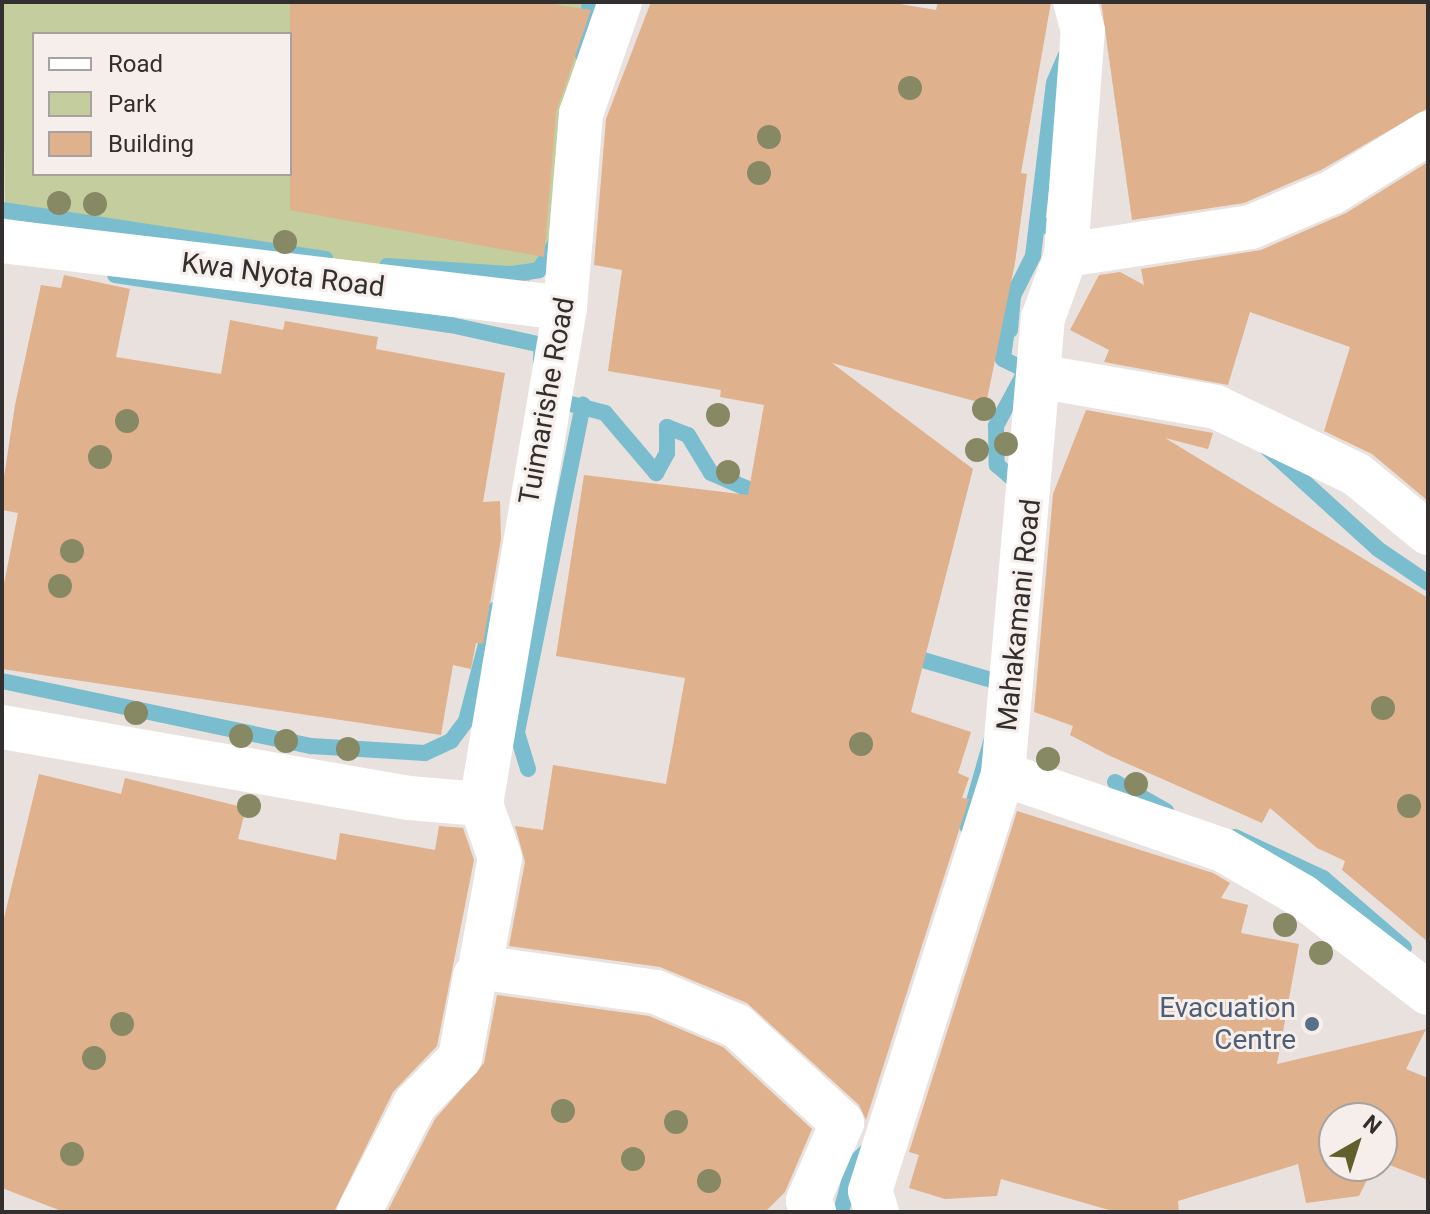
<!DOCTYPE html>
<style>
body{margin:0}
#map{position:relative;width:1430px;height:1214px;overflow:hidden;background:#e8e1de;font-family:Roboto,sans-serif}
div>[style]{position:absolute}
.green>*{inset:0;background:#c3cd9e}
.stream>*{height:16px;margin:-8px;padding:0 8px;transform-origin:8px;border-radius:8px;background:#7abdcf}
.building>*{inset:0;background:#dfb18c}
.street>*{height:44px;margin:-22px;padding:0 22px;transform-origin:22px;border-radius:22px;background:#fff}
.trees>*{width:24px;height:24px;margin:-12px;border-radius:50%;background:#878864}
.dots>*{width:22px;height:22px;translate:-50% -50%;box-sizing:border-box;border:4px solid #f5eeeb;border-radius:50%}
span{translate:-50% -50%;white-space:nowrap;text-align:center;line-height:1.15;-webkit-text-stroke:6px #f5eeeb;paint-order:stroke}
.street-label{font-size:28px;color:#322f2e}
.service-label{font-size:28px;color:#4e5e75}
.right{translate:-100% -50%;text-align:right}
.frame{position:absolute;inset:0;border:4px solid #322f2e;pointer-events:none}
.legend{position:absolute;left:32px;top:32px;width:260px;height:144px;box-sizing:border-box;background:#f5eeeb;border:2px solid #a7a29f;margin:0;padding:10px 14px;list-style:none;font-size:24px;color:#322f2e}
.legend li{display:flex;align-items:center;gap:16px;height:40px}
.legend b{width:40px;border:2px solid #a7a29f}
.north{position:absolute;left:1318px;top:1102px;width:80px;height:80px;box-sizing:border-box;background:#f5eeeb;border:2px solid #a7a29f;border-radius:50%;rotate:39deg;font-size:22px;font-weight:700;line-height:32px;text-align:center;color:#322f2e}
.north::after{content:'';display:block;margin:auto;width:28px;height:36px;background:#635f2b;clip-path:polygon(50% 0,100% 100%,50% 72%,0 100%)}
</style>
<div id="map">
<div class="green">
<div style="clip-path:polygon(evenodd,2px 2px,625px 2px,553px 238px,526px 287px,215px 278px,98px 224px,46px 225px,5px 208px,2px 2px,34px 34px,290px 34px,290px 174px,34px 174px,34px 34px)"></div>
</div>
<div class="stream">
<div style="left:583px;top:55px;width:53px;rotate:-82.5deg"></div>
<div style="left:2px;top:210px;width:327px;rotate:8.6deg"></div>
<div style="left:1037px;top:225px;width:31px;rotate:6deg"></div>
<div style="left:387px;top:266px;width:125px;rotate:3.7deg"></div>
<div style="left:512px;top:274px;width:27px;rotate:-8deg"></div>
<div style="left:539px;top:270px;width:31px;rotate:-58deg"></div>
<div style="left:115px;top:275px;width:340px;rotate:8.5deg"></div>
<div style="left:451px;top:325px;width:93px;rotate:12.4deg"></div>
<div style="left:542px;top:345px;width:15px;rotate:94deg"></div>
<div style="left:1007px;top:329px;width:30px;rotate:98deg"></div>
<div style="left:1003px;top:359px;width:25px;rotate:26deg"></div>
<div style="left:1026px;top:370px;width:64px;rotate:118.2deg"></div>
<div style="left:996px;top:426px;width:39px;rotate:89deg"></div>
<div style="left:997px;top:465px;width:32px;rotate:41deg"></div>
<div style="left:1010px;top:330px;width:34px;rotate:-85deg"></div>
<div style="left:1013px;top:296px;width:45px;rotate:-63.4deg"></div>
<div style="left:1033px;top:256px;width:174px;rotate:-83.1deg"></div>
<div style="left:1054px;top:83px;width:30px;rotate:-67deg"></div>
<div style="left:552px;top:399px;width:55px;rotate:14.8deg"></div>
<div style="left:605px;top:413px;width:79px;rotate:49.6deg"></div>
<div style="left:656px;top:473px;width:23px;rotate:-61deg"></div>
<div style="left:667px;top:453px;width:26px;rotate:-90deg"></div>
<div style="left:667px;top:427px;width:22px;rotate:21deg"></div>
<div style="left:688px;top:435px;width:44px;rotate:58.8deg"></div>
<div style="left:711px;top:473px;width:63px;rotate:23.3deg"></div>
<div style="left:1267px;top:448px;width:150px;rotate:42.3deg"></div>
<div style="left:1378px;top:549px;width:60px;rotate:34.2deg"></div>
<div style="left:906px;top:655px;width:93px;rotate:16.3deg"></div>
<div style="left:2px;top:681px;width:316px;rotate:11.9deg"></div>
<div style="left:311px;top:746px;width:114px;rotate:3.5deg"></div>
<div style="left:425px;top:753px;width:29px;rotate:-25deg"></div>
<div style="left:451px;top:741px;width:25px;rotate:-53deg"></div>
<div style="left:466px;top:721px;width:115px;rotate:-75.4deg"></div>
<div style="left:528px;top:769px;width:39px;rotate:-107deg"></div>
<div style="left:517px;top:732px;width:334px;rotate:-78.6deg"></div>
<div style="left:1115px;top:782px;width:59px;rotate:29.6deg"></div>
<div style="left:967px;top:826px;width:95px;rotate:-74.1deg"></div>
<div style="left:1235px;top:837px;width:97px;rotate:25deg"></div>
<div style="left:1323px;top:878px;width:107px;rotate:40.8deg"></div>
<div style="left:841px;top:1212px;width:51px;rotate:-75.1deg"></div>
<div style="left:854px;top:1163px;width:23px;rotate:-43deg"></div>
</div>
<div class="building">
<div style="clip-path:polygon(290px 2px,538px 2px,591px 10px,556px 112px,544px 257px,290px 210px)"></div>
<div style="clip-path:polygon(651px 2px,888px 2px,936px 10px,938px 2px,1051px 2px,1021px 173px,1027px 174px,1015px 263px,986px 404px,832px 363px,973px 469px,911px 712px,971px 732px,958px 773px,969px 778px,962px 798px,969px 799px,866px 1120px,859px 1105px,747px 1003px,660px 967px,509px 946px,525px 862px,515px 826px,543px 830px,553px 765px,666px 784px,685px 678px,556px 656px,584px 475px,748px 495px,764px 405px,720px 397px,721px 390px,608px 371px,622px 270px,594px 265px,606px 119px)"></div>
<div style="clip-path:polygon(1101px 2px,1428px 2px,1428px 108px,1321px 170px,1244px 203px,1132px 220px)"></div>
<div style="clip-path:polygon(1428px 162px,1428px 501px,1372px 454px,1324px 431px,1350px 347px,1250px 312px,1228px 385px,1104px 362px,1109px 350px,1070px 330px,1099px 275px,1120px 272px,1144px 285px,1141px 269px,1261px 250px,1346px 213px)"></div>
<div style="clip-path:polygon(64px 275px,130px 289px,116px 357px,221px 374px,230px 320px,283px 330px,285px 321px,378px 337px,376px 349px,505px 373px,483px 502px,500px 501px,501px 539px,483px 644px,476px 643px,471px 669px,453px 665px,441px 735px,2px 669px,2px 594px,18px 513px,2px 510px,2px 490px,15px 405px,41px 285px,61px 288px)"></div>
<div style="clip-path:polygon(1086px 410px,1213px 433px,1208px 449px,1165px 438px,1428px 598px,1428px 942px,1342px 870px,1345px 861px,1317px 848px,1270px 808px,1262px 823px,1108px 755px,1070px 735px,1073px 726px,1034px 712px,1053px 494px)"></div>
<div style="clip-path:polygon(39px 774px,121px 794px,125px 778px,246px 808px,238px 839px,336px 860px,340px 833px,435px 850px,439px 826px,463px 828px,474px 860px,437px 1046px,393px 1092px,334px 1212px,64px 1212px,2px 1188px,2px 926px)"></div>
<div style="clip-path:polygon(1017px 811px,1213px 873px,1230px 883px,1221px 898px,1248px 905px,1241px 933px,1299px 944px,1277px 1064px,1426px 1029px,1406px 1069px,1428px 1078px,1428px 1180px,1382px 1162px,1382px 1118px,1334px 1118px,1334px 1166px,1374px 1166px,1359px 1196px,1306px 1203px,1298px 1164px,1178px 1201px,1179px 1212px,1116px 1212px,1001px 1179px,997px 1196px,945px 1199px,909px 1188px,919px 1155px,909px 1152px)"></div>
<div style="clip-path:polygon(497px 995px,649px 1016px,723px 1047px,812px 1129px,785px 1192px,765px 1212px,387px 1212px,435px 1119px,484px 1063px)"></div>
</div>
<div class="street">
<div style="left:2px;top:241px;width:567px;rotate:6.79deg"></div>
<div style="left:1066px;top:255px;width:187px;rotate:-8.6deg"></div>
<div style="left:1251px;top:227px;width:89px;rotate:-23.1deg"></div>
<div style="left:1333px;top:192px;width:112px;rotate:-31.8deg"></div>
<div style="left:1043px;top:377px;width:176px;rotate:9.8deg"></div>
<div style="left:1216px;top:407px;width:155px;rotate:25.6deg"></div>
<div style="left:1356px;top:474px;width:93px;rotate:39.3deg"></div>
<div style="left:2px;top:727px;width:413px;rotate:9.9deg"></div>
<div style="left:409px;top:798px;width:72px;rotate:4.8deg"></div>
<div style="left:481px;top:804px;width:503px;rotate:-80.39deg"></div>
<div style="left:565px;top:308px;width:195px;rotate:-85.3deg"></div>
<div style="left:581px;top:114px;width:119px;rotate:-70.8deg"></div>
<div style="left:1003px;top:774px;width:233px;rotate:19.1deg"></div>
<div style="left:1223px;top:850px;width:91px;rotate:30.2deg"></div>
<div style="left:1302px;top:896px;width:159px;rotate:37.6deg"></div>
<div style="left:480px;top:968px;width:112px;rotate:-79.7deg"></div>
<div style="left:500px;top:858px;width:57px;rotate:-109.4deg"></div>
<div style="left:359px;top:1212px;width:122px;rotate:-62.6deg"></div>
<div style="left:415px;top:1104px;width:64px;rotate:-45.6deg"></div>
<div style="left:460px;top:1058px;width:83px;rotate:-79.6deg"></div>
<div style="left:475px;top:976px;width:13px;rotate:-39deg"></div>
<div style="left:485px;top:968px;width:173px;rotate:8deg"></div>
<div style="left:656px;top:992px;width:88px;rotate:22.8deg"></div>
<div style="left:737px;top:1026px;width:143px;rotate:42.7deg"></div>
<div style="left:842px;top:1123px;width:85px;rotate:113.6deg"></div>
<div style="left:808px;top:1201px;width:13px;rotate:61deg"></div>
<div style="left:877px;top:1212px;width:22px;rotate:-108deg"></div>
<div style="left:870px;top:1191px;width:438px;rotate:-72.3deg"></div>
<div style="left:1003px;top:774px;width:458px;rotate:-85deg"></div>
<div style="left:1043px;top:318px;width:67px;rotate:-69.9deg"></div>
<div style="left:1066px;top:255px;width:225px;rotate:-85.7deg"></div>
<div style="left:1083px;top:31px;width:30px;rotate:-105deg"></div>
</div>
<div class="trees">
<div style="left:910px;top:88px"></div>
<div style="left:769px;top:137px"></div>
<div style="left:759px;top:173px"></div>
<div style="left:59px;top:203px"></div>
<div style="left:95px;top:204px"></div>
<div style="left:285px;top:242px"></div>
<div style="left:984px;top:409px"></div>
<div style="left:718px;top:415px"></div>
<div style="left:127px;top:421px"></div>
<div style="left:1006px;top:444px"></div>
<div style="left:977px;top:450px"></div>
<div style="left:100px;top:457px"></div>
<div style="left:728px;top:472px"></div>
<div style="left:72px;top:551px"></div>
<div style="left:60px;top:586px"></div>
<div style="left:1383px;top:708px"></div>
<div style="left:136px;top:713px"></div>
<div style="left:241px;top:736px"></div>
<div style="left:286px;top:741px"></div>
<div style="left:861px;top:744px"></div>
<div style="left:348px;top:749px"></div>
<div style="left:1048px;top:759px"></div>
<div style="left:1136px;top:784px"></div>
<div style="left:249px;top:806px"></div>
<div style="left:1409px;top:806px"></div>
<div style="left:1285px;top:925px"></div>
<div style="left:1321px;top:953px"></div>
<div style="left:122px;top:1024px"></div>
<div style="left:94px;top:1058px"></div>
<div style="left:563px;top:1111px"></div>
<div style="left:676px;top:1122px"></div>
<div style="left:72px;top:1154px"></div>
<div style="left:633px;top:1159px"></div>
<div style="left:709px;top:1181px"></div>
</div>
<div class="dots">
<div style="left:1312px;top:1024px;background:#5c6f8a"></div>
</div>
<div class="street-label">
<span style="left:283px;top:275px;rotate:7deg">Kwa Nyota Road</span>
<span style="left:547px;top:401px;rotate:-80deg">Tuimarishe Road</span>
<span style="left:1019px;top:615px;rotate:-84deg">Mahakamani Road</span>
</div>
<div class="service-label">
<span class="right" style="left:1296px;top:1024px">Evacuation<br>Centre</span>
</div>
<div class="frame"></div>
<ul class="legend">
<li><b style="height:10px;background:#fff"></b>Road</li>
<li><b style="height:22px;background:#c3cd9e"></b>Park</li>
<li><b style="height:22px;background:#dfb18c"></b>Building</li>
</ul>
<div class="north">N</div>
</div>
